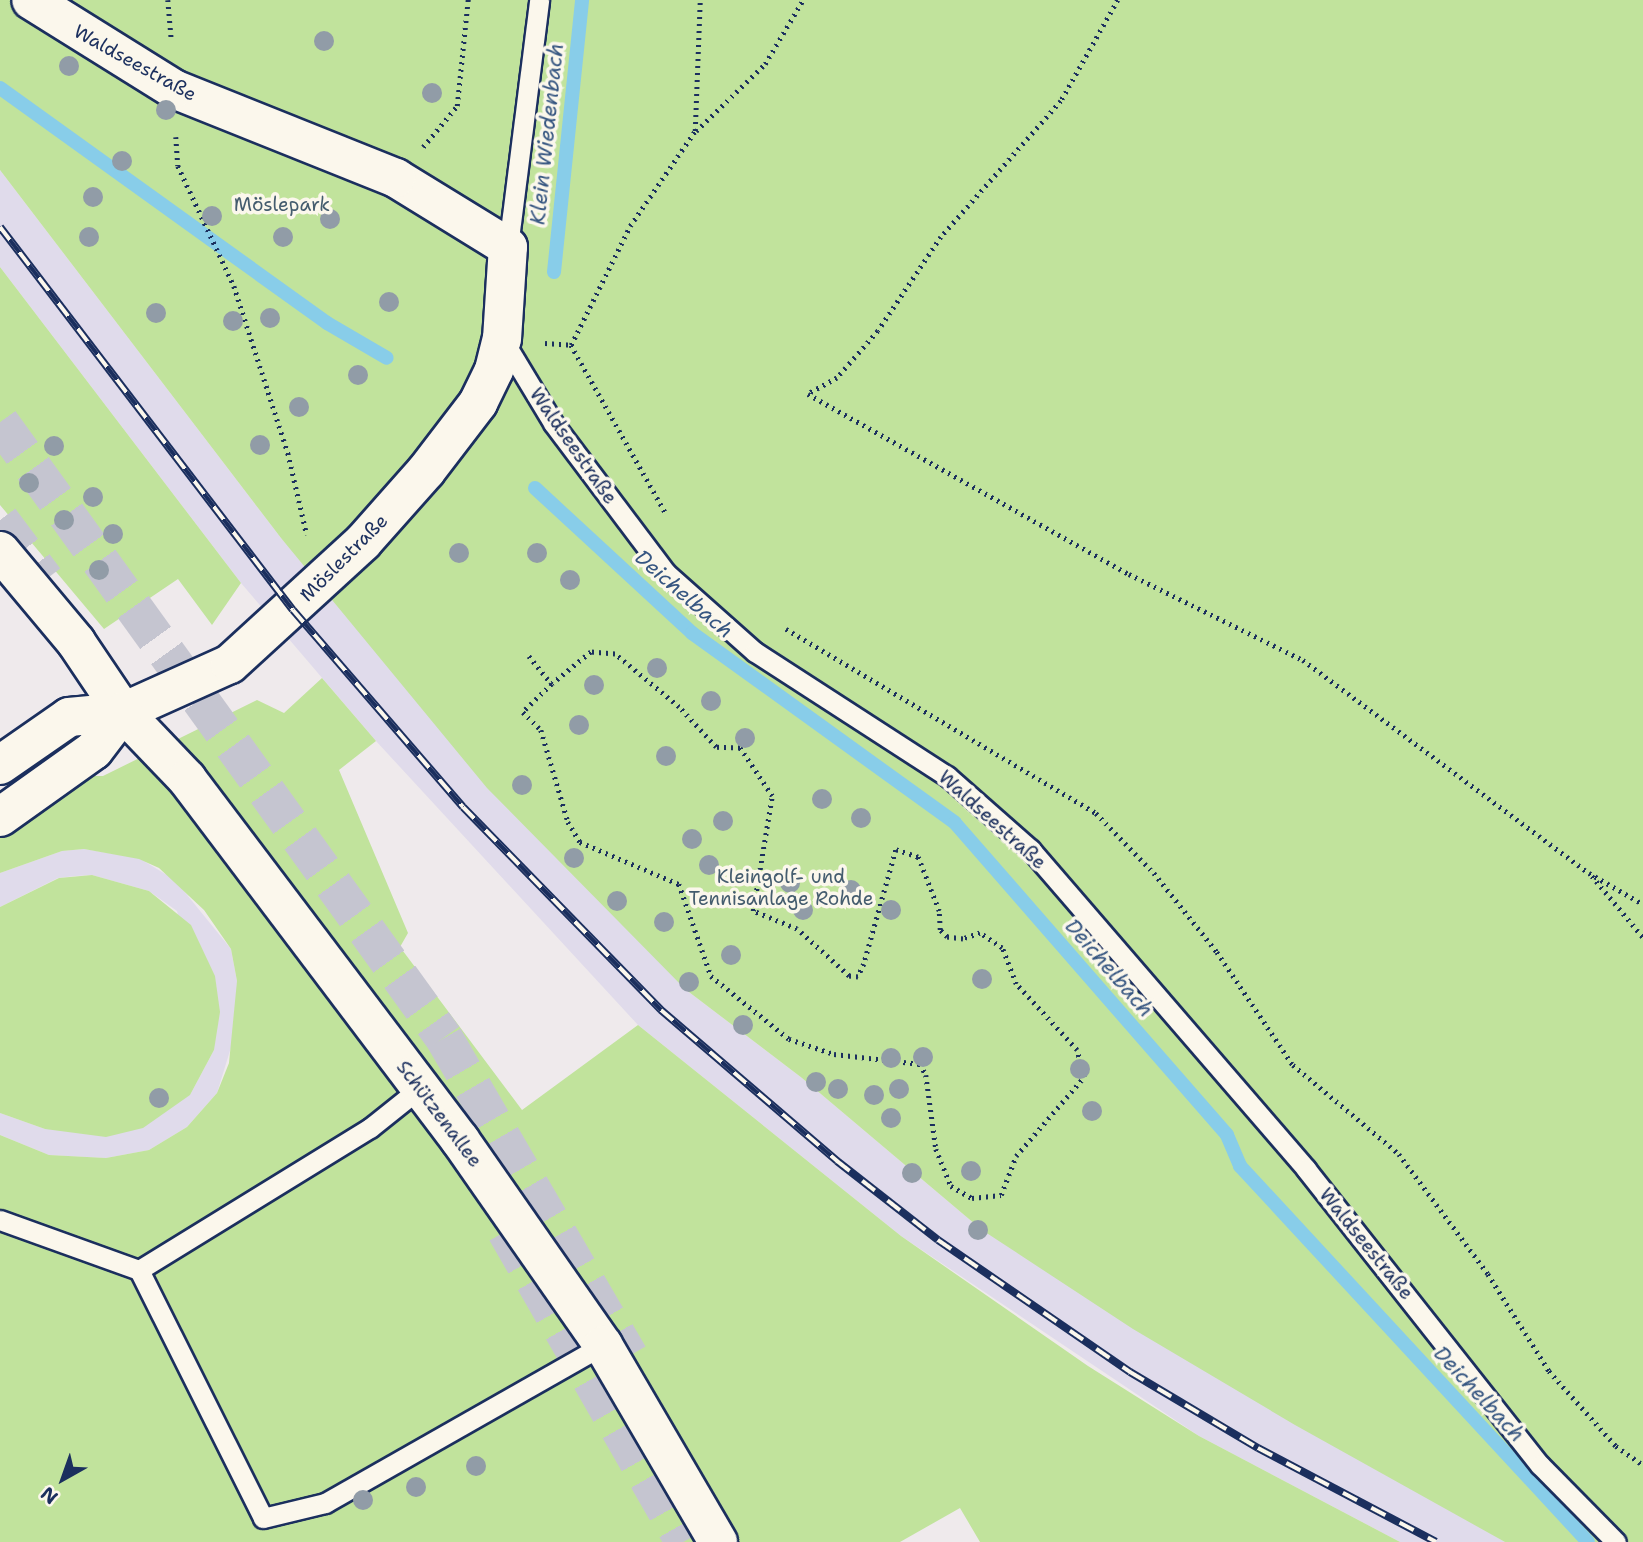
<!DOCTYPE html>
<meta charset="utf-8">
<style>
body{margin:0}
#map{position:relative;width:1643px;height:1542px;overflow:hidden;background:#efeaec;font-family:"Shantell Sans",sans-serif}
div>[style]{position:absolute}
.built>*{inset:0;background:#e0dbeb}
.green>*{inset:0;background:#c1e39c}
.stream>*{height:14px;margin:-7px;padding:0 7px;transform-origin:7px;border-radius:7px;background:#88cde9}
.trunk-tunnel>*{height:38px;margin-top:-19px;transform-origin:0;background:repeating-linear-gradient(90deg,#c5c5d0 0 38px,transparent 0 57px)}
.path>*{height:4.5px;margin-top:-2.25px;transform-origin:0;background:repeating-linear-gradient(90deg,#1b2f5e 0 2px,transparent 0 7px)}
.roads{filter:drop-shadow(2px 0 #1b2f5e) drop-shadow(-2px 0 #1b2f5e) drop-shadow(0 2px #1b2f5e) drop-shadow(0 -2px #1b2f5e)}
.service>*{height:19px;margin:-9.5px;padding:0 9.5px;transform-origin:9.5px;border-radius:9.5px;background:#fbf7ec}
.minor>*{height:38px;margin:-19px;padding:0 19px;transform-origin:19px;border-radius:19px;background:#fbf7ec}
.rail>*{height:8px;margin-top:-4px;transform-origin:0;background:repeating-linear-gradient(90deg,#fbf7ec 0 16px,#1b2f5e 0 32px);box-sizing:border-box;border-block:2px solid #1b2f5e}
.trees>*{width:20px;height:20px;margin:-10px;border-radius:50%;background:#919ca7}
span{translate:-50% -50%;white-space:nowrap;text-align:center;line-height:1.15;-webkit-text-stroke:7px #fbf7ec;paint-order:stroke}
.street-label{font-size:19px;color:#1b2f5e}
.park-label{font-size:19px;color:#445c6e}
.water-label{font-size:21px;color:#365681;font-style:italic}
.north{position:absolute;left:28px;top:1444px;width:70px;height:70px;-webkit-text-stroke:5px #fbf7ec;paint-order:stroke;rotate:220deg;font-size:19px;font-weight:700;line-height:28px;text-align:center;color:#1b2f5e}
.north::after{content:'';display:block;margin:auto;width:24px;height:32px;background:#1b2f5e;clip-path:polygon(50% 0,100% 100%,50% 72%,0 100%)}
</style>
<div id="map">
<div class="built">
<div style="clip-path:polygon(0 170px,281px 538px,685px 989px,802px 1078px,982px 1230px,1505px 1542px,1400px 1542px,1199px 1436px,901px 1236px,638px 1025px,376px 741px,241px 583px,0 267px)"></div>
<div style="clip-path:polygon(84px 849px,139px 858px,175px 880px,231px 949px,237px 981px,236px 1031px,217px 1093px,187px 1127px,149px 1150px,106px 1158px,49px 1155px,0 1135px,0 1113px,45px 1129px,190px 1095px,214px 1050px,177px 911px,149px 891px,92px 875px,75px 876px,58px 878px,0 907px,0 873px,62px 851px)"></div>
</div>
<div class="green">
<div style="clip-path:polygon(0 0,1643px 0,1643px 1542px,1505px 1542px,1295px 1425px,1133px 1329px,982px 1230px,802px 1078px,685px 989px,487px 788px,281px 538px,0 170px)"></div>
<div style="clip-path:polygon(0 267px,241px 583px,212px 625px,178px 579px,104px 629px,0 505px)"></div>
<div style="clip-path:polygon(322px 678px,376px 741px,339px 770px,408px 933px,400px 947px,522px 1110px,638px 1025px,901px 1236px,1088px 1366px,1199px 1436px,1400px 1542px,980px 1542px,960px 1508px,900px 1542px,0 1542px,0 1135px,49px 1155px,106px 1158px,149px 1150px,187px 1127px,217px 1093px,229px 1063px,237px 981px,231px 949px,204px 910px,159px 868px,139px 859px,84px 849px,62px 851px,0 873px,0 834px,84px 776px,103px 776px,257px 700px,284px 713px)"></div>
<div style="clip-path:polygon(92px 875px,149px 891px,191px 925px,215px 976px,220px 1012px,214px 1050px,190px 1095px,143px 1128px,106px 1137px,45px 1129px,0 1113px,0 907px,59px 878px)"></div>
</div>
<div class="stream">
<div style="left:0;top:88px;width:403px;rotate:35.7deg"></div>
<div style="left:327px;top:323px;width:69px;rotate:30.3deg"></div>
<div style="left:554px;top:272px;width:273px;rotate:-84.1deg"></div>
<div style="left:535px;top:488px;width:214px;rotate:42.7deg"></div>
<div style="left:692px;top:633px;width:324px;rotate:35.8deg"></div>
<div style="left:955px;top:823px;width:414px;rotate:48.9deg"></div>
<div style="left:1227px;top:1135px;width:34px;rotate:67deg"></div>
<div style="left:1240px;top:1166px;width:512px;rotate:47.21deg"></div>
</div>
<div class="trunk-tunnel">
<div style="left:0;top:422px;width:759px;rotate:54.22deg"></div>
<div style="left:444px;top:1038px;width:368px;rotate:59.8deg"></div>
<div style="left:0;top:520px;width:75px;rotate:53.1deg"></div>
<div style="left:506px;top:1231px;width:358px;rotate:60.2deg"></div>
</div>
<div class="path">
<div style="left:168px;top:0;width:37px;rotate:85deg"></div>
<div style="left:1118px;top:0;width:116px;rotate:119.4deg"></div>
<div style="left:1061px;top:101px;width:181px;rotate:131.4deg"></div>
<div style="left:941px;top:237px;width:113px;rotate:123.8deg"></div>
<div style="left:878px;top:331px;width:62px;rotate:131.1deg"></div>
<div style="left:837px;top:378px;width:33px;rotate:151deg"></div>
<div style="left:808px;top:394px;width:368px;rotate:29.3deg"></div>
<div style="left:1129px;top:574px;width:194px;rotate:26.3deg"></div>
<div style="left:1303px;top:660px;width:357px;rotate:36.7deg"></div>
<div style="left:1589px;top:873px;width:62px;rotate:29.9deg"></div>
<div style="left:696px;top:131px;width:96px;rotate:-44.2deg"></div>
<div style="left:765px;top:64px;width:74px;rotate:-59.3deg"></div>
<div style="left:176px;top:137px;width:29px;rotate:86deg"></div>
<div style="left:178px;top:166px;width:132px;rotate:65deg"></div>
<div style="left:234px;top:286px;width:176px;rotate:72.1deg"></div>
<div style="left:288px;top:453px;width:84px;rotate:77deg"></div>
<div style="left:423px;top:147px;width:53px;rotate:-50.3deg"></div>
<div style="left:457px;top:106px;width:107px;rotate:-84.1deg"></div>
<div style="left:545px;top:343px;width:26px;rotate:4deg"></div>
<div style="left:571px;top:345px;width:133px;rotate:-63.6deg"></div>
<div style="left:630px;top:226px;width:115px;rotate:-55.6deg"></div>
<div style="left:695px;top:131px;width:131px;rotate:-87.8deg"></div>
<div style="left:571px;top:345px;width:192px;rotate:60.6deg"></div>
<div style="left:786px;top:629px;width:360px;rotate:30.7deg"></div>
<div style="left:1096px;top:813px;width:83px;rotate:46deg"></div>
<div style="left:1154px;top:873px;width:101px;rotate:51.4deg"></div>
<div style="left:1217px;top:952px;width:136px;rotate:56.1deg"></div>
<div style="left:1293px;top:1065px;width:138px;rotate:40deg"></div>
<div style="left:1399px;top:1154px;width:149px;rotate:53.4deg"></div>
<div style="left:1488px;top:1274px;width:115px;rotate:57.8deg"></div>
<div style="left:1549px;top:1371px;width:101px;rotate:48.2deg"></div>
<div style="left:1616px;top:1446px;width:33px;rotate:35deg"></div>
<div style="left:529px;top:656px;width:36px;rotate:51deg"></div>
<div style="left:552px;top:684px;width:40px;rotate:136deg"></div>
<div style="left:523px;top:712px;width:25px;rotate:45deg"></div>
<div style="left:541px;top:730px;width:96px;rotate:73.6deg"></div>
<div style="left:568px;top:822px;width:23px;rotate:59deg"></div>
<div style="left:580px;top:842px;width:108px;rotate:23deg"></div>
<div style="left:679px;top:884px;width:97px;rotate:70.8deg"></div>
<div style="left:711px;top:976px;width:100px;rotate:38.9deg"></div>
<div style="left:789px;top:1039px;width:47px;rotate:18.4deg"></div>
<div style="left:834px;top:1054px;width:87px;rotate:6.6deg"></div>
<div style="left:920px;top:1064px;width:13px;rotate:61deg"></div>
<div style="left:926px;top:1075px;width:75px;rotate:82.3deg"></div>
<div style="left:936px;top:1149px;width:40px;rotate:68deg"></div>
<div style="left:951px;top:1186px;width:24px;rotate:30deg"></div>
<div style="left:972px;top:1198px;width:29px;rotate:-6deg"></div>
<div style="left:1001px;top:1195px;width:42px;rotate:-69deg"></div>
<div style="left:1016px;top:1156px;width:104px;rotate:-49.3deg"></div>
<div style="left:1084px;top:1077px;width:28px;rotate:-105deg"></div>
<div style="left:1077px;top:1050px;width:90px;rotate:-132.7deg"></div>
<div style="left:1016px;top:984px;width:39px;rotate:-111deg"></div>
<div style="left:1002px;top:948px;width:27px;rotate:-146deg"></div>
<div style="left:980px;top:933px;width:18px;rotate:161deg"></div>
<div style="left:963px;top:939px;width:16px;rotate:-173deg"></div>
<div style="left:947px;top:937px;width:10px;rotate:-135deg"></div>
<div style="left:940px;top:930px;width:19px;rotate:-93deg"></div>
<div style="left:939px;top:911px;width:58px;rotate:-111.3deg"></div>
<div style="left:918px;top:857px;width:23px;rotate:-162deg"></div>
<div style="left:896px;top:850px;width:118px;rotate:105.7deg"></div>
<div style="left:864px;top:964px;width:14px;rotate:115deg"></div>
<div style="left:858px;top:977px;width:9px;rotate:-174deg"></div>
<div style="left:849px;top:976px;width:70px;rotate:-137.9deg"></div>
<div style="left:797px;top:929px;width:48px;rotate:-157.8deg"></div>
<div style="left:753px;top:911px;width:117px;rotate:-80.6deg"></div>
<div style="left:772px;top:796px;width:58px;rotate:-123.7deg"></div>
<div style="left:740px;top:748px;width:24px;rotate:-178deg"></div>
<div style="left:716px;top:747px;width:54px;rotate:-132.8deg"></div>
<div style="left:679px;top:707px;width:83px;rotate:-140.4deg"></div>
<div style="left:615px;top:654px;width:24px;rotate:-175deg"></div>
<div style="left:591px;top:652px;width:50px;rotate:140.6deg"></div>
<div style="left:1592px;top:876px;width:80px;rotate:50.1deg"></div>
</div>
<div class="roads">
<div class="service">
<div style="left:508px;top:247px;width:249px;rotate:-82.8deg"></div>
<div style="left:503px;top:340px;width:97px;rotate:58.9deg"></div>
<div style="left:553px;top:423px;width:188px;rotate:53deg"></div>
<div style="left:666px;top:573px;width:119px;rotate:41.6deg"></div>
<div style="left:755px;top:652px;width:229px;rotate:32.9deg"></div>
<div style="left:947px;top:776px;width:111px;rotate:41.3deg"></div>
<div style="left:1030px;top:849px;width:423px;rotate:49.2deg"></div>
<div style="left:1306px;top:1169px;width:377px;rotate:51.7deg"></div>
<div style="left:1540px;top:1465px;width:108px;rotate:45.4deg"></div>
<div style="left:0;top:1220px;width:148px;rotate:19.8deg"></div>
<div style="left:139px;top:1270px;width:271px;rotate:-31.6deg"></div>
<div style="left:370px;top:1128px;width:64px;rotate:-38.7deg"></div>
<div style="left:139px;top:1270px;width:277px;rotate:63.4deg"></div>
<div style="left:263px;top:1518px;width:64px;rotate:-13.6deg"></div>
<div style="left:325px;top:1503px;width:320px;rotate:-29.6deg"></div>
</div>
<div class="minor">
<div style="left:0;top:551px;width:119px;rotate:50.1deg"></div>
<div style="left:76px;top:642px;width:84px;rotate:56.1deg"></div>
<div style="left:123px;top:712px;width:93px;rotate:46.3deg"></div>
<div style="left:187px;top:779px;width:453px;rotate:52.9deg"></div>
<div style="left:460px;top:1140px;width:250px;rotate:55.1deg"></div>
<div style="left:603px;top:1345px;width:228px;rotate:59.7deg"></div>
<div style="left:0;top:765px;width:84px;rotate:-34.8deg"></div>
<div style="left:69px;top:717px;width:54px;rotate:-5.3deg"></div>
<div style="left:123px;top:712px;width:117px;rotate:-24.2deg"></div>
<div style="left:230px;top:664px;width:180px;rotate:-42.5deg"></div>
<div style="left:363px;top:542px;width:95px;rotate:-48.4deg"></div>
<div style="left:426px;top:471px;width:86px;rotate:-52.6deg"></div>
<div style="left:478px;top:403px;width:37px;rotate:-64deg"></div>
<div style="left:494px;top:370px;width:32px;rotate:-76deg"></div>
<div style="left:502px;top:339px;width:92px;rotate:-86.3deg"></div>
<div style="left:508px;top:247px;width:132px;rotate:-148.4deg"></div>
<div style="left:396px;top:178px;width:239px;rotate:-158.2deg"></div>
<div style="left:174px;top:89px;width:168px;rotate:-148.1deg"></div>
<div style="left:0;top:817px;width:115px;rotate:-35.5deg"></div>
<div style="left:94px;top:750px;width:48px;rotate:-52.7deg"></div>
</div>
</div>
<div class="rail">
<div style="left:0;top:227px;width:482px;rotate:52.6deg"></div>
<div style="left:293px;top:610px;width:260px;rotate:49.2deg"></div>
<div style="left:463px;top:807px;width:284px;rotate:45.7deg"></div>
<div style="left:661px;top:1010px;width:232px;rotate:40.6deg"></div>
<div style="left:837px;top:1161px;width:128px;rotate:38deg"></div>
<div style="left:938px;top:1240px;width:233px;rotate:34.5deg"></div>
<div style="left:1130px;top:1372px;width:149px;rotate:30.7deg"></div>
<div style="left:1258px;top:1448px;width:201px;rotate:27.8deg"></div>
</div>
<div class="trees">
<div style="left:324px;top:41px"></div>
<div style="left:69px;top:66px"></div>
<div style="left:432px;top:93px"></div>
<div style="left:166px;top:110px"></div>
<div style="left:122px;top:161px"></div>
<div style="left:93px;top:197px"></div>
<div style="left:212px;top:216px"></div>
<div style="left:330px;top:219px"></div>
<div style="left:89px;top:237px"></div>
<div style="left:283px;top:237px"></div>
<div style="left:389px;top:302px"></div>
<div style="left:156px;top:313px"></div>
<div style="left:270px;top:318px"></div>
<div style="left:233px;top:321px"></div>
<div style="left:358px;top:375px"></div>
<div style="left:299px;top:407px"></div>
<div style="left:260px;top:445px"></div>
<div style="left:54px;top:446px"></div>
<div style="left:29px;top:483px"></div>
<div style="left:93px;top:497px"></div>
<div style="left:64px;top:520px"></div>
<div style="left:113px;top:534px"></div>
<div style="left:459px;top:553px"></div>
<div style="left:537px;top:553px"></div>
<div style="left:99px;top:570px"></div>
<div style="left:570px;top:580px"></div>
<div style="left:657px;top:668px"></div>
<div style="left:594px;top:685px"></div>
<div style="left:711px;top:701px"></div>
<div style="left:579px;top:725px"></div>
<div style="left:745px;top:738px"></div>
<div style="left:666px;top:756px"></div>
<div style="left:522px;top:785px"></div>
<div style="left:822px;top:799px"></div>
<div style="left:861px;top:818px"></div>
<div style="left:723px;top:821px"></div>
<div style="left:692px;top:839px"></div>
<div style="left:574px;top:858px"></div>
<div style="left:709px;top:865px"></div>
<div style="left:790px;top:883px"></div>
<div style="left:851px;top:890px"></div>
<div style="left:617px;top:901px"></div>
<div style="left:803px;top:910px"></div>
<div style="left:891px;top:910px"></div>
<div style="left:664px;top:922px"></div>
<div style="left:731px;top:955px"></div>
<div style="left:982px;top:979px"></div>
<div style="left:689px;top:982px"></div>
<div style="left:743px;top:1025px"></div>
<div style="left:923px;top:1057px"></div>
<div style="left:891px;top:1058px"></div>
<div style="left:1080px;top:1069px"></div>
<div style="left:816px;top:1082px"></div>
<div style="left:838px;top:1089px"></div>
<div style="left:899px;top:1089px"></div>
<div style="left:874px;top:1095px"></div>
<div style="left:159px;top:1098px"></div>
<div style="left:1092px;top:1111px"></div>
<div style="left:891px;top:1118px"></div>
<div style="left:971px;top:1171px"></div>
<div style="left:912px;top:1173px"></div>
<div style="left:978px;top:1230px"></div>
<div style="left:476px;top:1466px"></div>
<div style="left:416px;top:1487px"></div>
<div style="left:363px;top:1500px"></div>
</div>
<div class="street-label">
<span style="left:135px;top:63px;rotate:29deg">Waldseestraße</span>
<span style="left:573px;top:446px;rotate:55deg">Waldseestraße</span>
<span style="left:344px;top:558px;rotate:-45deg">Möslestraße</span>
<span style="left:992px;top:820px;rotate:42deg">Waldseestraße</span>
<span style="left:439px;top:1114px;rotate:53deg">Schützenallee</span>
<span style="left:1366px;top:1244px;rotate:51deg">Waldseestraße</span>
</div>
<div class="park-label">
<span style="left:282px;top:205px">Möslepark</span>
<span style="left:781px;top:888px">Kleingolf- und<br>Tennisanlage Rohde</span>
</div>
<div class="water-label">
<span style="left:547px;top:134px;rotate:-84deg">Klein Wiedenbach</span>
<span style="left:684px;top:594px;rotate:41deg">Deichelbach</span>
<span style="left:1109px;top:968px;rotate:49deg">Deichelbach</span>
<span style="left:1479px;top:1394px;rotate:47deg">Deichelbach</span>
</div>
<div class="north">N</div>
</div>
